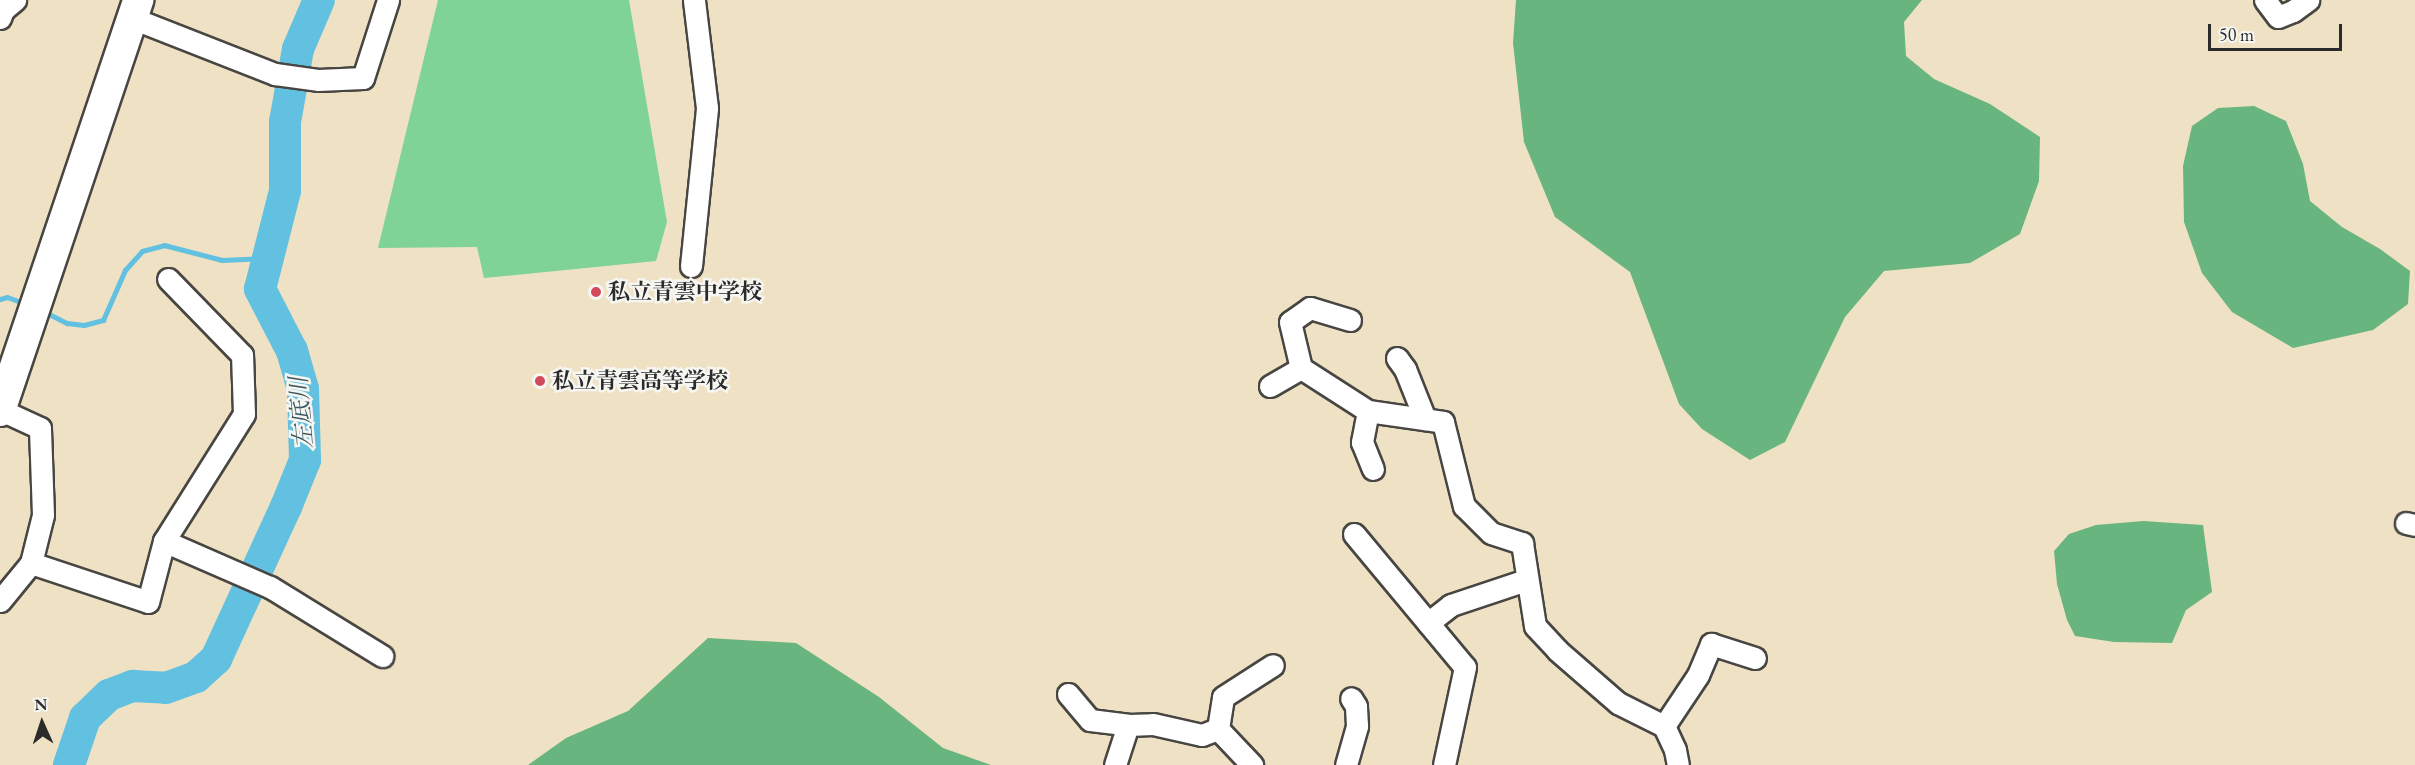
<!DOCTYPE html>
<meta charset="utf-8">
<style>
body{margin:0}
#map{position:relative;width:2415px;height:765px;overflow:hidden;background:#efe1c3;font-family:"EB Garamond","Noto Serif JP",serif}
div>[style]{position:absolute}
.green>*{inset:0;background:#80d396}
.forest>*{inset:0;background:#68b57f}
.stream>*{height:5px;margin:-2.5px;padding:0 2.5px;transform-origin:2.5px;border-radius:2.5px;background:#62c1e0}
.river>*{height:32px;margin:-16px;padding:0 16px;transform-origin:16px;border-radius:16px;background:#62c1e0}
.roads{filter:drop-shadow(2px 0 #484642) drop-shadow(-2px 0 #484642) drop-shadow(0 2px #484642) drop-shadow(0 -2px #484642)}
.street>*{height:21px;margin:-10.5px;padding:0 10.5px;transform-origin:10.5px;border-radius:10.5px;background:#fff}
.secondary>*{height:30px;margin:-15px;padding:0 15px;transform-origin:15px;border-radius:15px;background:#fff}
.dots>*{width:16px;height:16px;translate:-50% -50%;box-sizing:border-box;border:3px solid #f6f6f2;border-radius:50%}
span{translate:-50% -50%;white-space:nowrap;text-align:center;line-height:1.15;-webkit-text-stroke:5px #f6f6f2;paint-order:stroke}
.poi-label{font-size:22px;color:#2b2b2b;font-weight:700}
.left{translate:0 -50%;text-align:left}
.water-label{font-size:24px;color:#3c5861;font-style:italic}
.north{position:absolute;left:12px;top:693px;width:60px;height:60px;-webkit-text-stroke:4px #f6f6f2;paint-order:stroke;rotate:357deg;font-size:16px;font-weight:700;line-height:24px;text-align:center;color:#2b2b2b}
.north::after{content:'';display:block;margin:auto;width:21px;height:27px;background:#2b2b2b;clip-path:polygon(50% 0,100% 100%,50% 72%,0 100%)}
.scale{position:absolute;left:2208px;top:24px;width:134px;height:27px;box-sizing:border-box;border:3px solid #2b2b2b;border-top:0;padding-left:8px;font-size:18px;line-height:21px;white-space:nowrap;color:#2b2b2b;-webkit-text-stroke:4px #f6f6f2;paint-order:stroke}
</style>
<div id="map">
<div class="green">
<div style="clip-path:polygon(438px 0,629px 0,667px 222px,656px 261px,484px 278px,477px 247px,378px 248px)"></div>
</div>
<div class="forest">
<div style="clip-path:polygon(1516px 0,1922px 0,1904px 22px,1906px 56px,1934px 79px,1990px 104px,2040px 137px,2039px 181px,2020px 234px,1970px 263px,1884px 271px,1845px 317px,1785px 442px,1750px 460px,1702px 429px,1679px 404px,1630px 272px,1555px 217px,1524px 142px,1513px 43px)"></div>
<div style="clip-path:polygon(2254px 106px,2286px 121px,2303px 164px,2310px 201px,2342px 227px,2380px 249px,2410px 271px,2408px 304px,2373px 330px,2293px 348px,2232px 312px,2202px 273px,2184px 222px,2183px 166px,2192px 126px,2218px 108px)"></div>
<div style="clip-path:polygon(2143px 521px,2203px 525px,2212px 592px,2186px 610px,2172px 643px,2114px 642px,2075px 636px,2067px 620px,2057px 584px,2054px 551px,2069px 534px,2096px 525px)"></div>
<div style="clip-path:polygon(708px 638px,796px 643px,879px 697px,943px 748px,991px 765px,528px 765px,566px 738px,628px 711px)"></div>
</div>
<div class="stream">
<div style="left:0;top:299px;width:7px;rotate:-16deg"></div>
<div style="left:7px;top:297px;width:20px;rotate:20deg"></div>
<div style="left:43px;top:311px;width:27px;rotate:27deg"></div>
<div style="left:67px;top:323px;width:17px;rotate:7deg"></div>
<div style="left:84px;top:325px;width:20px;rotate:-15deg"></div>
<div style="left:103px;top:320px;width:55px;rotate:-66.3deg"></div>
<div style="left:125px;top:270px;width:25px;rotate:-48deg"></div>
<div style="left:142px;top:251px;width:23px;rotate:-15deg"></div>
<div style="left:164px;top:245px;width:60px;rotate:14.5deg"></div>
<div style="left:222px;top:260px;width:45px;rotate:-2.5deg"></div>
</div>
<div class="river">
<div style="left:69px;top:765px;width:50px;rotate:-71.2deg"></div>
<div style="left:85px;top:718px;width:33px;rotate:-44deg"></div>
<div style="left:109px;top:695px;width:26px;rotate:-21deg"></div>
<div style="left:133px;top:686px;width:33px;rotate:3deg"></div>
<div style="left:166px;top:688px;width:32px;rotate:-20deg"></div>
<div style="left:196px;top:677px;width:27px;rotate:-42deg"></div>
<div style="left:216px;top:659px;width:167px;rotate:-65.3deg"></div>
<div style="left:286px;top:507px;width:51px;rotate:-68deg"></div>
<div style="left:305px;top:460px;width:71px;rotate:-91.6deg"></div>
<div style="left:303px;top:389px;width:40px;rotate:-106deg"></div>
<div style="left:292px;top:351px;width:70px;rotate:-117.3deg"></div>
<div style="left:260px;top:289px;width:101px;rotate:-75.7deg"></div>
<div style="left:285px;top:191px;width:69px;rotate:-90deg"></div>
<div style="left:285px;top:122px;width:74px;rotate:-79.9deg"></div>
<div style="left:298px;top:49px;width:53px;rotate:-66.8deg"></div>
</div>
<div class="roads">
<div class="street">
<div style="left:2265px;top:0;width:21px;rotate:53deg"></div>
<div style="left:2278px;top:17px;width:16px;rotate:-22deg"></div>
<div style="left:2293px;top:11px;width:19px;rotate:-36deg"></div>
<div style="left:0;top:18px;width:9px;rotate:-69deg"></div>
<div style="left:3px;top:10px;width:16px;rotate:-40deg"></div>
<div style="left:132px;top:18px;width:154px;rotate:21.4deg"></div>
<div style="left:275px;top:74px;width:43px;rotate:7.9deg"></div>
<div style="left:318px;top:80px;width:45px;rotate:-2.5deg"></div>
<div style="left:363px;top:78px;width:82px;rotate:-72.2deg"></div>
<div style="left:691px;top:266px;width:159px;rotate:-84.2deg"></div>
<div style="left:707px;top:108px;width:109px;rotate:-96.9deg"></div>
<div style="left:1350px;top:320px;width:42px;rotate:-163.3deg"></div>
<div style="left:1310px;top:308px;width:24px;rotate:145deg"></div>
<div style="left:1290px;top:322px;width:47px;rotate:76.6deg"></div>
<div style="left:1301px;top:368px;width:80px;rotate:32.7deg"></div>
<div style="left:1368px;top:411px;width:76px;rotate:8.3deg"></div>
<div style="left:1443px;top:422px;width:87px;rotate:76deg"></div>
<div style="left:1464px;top:506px;width:38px;rotate:45deg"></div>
<div style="left:1491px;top:533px;width:33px;rotate:18deg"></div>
<div style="left:1522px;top:543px;width:84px;rotate:81.1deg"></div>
<div style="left:1535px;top:626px;width:33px;rotate:47deg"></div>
<div style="left:1557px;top:650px;width:81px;rotate:41deg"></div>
<div style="left:1618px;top:703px;width:51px;rotate:26.6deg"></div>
<div style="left:1664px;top:726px;width:26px;rotate:65deg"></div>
<div style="left:1675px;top:750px;width:15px;rotate:79deg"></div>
<div style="left:1397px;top:358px;width:14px;rotate:54deg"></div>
<div style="left:1405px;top:369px;width:54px;rotate:68.2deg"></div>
<div style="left:1270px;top:386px;width:36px;rotate:-30deg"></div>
<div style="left:1368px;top:411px;width:32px;rotate:101deg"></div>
<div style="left:1362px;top:442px;width:29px;rotate:68deg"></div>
<div style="left:2406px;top:523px;width:9px;rotate:13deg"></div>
<div style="left:1354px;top:534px;width:173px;rotate:50.2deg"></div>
<div style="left:1465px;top:667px;width:100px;rotate:102.1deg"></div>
<div style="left:164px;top:541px;width:116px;rotate:23.5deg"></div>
<div style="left:270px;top:587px;width:132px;rotate:31.6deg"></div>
<div style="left:31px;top:563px;width:123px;rotate:18.4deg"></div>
<div style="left:148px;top:602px;width:63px;rotate:-75.3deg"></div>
<div style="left:164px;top:541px;width:150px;rotate:-57.8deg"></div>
<div style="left:244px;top:414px;width:59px;rotate:-91.9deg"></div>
<div style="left:242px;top:355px;width:106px;rotate:-134.2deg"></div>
<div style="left:0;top:601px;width:49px;rotate:-50.8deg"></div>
<div style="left:31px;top:563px;width:49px;rotate:-76deg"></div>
<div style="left:43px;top:515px;width:87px;rotate:-92deg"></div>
<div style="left:40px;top:428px;width:43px;rotate:-155.2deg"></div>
<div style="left:1428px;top:623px;width:29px;rotate:-38deg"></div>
<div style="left:1451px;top:605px;width:79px;rotate:-18.4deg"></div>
<div style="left:1068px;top:694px;width:34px;rotate:50deg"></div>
<div style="left:1090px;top:720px;width:38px;rotate:7deg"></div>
<div style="left:1128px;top:725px;width:25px;rotate:-2deg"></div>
<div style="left:1153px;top:724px;width:50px;rotate:12.7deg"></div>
<div style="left:1202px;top:735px;width:17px;rotate:-21deg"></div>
<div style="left:1218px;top:729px;width:50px;rotate:46.6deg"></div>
<div style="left:1664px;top:726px;width:61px;rotate:-56.3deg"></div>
<div style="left:1698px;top:675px;width:34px;rotate:-67deg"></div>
<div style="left:1711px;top:644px;width:46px;rotate:17.7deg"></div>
<div style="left:1218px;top:729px;width:32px;rotate:-81deg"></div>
<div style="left:1223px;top:697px;width:59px;rotate:-32.6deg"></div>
<div style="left:1115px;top:765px;width:42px;rotate:-72deg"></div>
<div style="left:1346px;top:765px;width:41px;rotate:-74.2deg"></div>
<div style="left:1357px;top:726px;width:20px;rotate:-93deg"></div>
<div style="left:1356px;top:706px;width:9px;rotate:-122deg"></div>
</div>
<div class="secondary">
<div style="left:0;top:411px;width:434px;rotate:-71.4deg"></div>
</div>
</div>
<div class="dots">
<div style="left:596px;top:292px;background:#d1495b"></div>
<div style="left:540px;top:381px;background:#d1495b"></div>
</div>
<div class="poi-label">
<span class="left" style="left:608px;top:292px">私立青雲中学校</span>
<span class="left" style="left:552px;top:381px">私立青雲高等学校</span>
</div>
<div class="water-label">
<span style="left:301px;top:413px;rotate:-95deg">左底川</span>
</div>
<div class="north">N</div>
<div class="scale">50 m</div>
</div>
